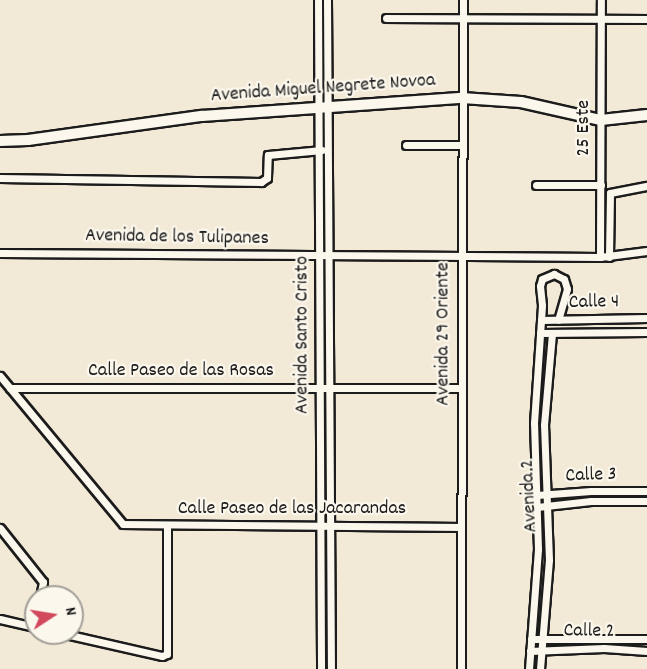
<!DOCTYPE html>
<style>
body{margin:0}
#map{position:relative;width:647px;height:669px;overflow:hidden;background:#f3e9d7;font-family:Dekko,sans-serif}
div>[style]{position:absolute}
.roads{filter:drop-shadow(2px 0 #1c1c1c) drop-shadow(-2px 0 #1c1c1c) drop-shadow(0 2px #1c1c1c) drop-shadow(0 -2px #1c1c1c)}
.minor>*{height:7px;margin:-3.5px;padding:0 3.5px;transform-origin:3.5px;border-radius:3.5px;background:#fbf7ec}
.secondary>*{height:10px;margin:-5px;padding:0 5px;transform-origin:5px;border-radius:5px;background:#fbf7ec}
span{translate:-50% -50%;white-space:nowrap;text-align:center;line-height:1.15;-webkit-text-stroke:4.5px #fbf7ec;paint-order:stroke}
.street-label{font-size:20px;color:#1c1c1c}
.north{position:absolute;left:24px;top:585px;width:60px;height:60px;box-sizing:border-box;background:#fbf7ec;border:2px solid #a29f99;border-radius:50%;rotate:78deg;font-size:16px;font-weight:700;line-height:24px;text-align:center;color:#1c1c1c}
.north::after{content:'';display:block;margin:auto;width:21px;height:27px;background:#d1495b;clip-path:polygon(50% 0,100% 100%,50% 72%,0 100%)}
</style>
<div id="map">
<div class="roads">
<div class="minor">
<div style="left:318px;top:0;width:669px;rotate:89.74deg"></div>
<div style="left:327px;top:0;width:669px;rotate:89.66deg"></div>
<div style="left:386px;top:18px;width:261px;rotate:0.2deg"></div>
<div style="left:406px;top:145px;width:56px"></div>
<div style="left:0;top:178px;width:261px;rotate:0.9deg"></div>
<div style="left:261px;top:182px;width:7px;rotate:-34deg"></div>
<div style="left:267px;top:178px;width:23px;rotate:-88deg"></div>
<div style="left:268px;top:155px;width:54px;rotate:-5.3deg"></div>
<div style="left:536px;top:185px;width:65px"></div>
<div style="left:0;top:253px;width:600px;rotate:0.38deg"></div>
<div style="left:600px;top:257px;width:47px;rotate:-7.3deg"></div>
<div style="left:600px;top:257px;width:257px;rotate:-89.8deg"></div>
<div style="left:609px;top:257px;width:64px;rotate:-89.1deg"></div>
<div style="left:610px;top:193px;width:38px;rotate:-11deg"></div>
<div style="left:541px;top:320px;width:106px;rotate:-1.1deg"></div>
<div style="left:540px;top:333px;width:107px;rotate:-0.5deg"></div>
<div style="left:0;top:376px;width:192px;rotate:50.3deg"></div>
<div style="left:123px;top:524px;width:337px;rotate:0.5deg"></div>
<div style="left:10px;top:388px;width:450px"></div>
<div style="left:537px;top:495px;width:54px;rotate:-4.2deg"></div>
<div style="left:591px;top:491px;width:56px"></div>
<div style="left:537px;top:507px;width:54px;rotate:-6.3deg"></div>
<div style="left:591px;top:501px;width:56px"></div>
<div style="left:0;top:528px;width:69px;rotate:51.5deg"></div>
<div style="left:43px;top:582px;width:15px;rotate:101deg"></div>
<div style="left:0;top:619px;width:37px;rotate:13deg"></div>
<div style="left:33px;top:626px;width:13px;rotate:-77deg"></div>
<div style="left:61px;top:633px;width:104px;rotate:12.8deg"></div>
<div style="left:162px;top:656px;width:5px;rotate:-22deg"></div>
<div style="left:167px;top:654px;width:129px;rotate:-90deg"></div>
<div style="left:531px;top:639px;width:116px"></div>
<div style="left:530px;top:651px;width:74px;rotate:-2.3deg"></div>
<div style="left:604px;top:648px;width:43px;rotate:4deg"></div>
<div style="left:461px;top:669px;width:669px;rotate:-89.83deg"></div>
<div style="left:529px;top:669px;width:120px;rotate:-85.7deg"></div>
<div style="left:538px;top:549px;width:126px;rotate:-91.8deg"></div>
<div style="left:534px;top:423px;width:118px;rotate:-86.1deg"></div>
<div style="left:542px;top:305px;width:19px;rotate:-96deg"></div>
<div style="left:540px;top:286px;width:7px;rotate:-74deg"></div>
<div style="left:542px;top:279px;width:13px;rotate:-23deg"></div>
<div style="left:554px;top:274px;width:11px;rotate:27deg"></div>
<div style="left:564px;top:279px;width:10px;rotate:73deg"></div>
<div style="left:567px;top:289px;width:32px;rotate:106deg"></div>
<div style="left:540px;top:669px;width:109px;rotate:-85.3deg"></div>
<div style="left:549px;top:560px;width:135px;rotate:-92.1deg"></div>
<div style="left:544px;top:425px;width:92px;rotate:-85deg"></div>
</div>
<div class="secondary">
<div style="left:0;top:141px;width:28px;rotate:-2deg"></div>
<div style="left:28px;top:140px;width:176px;rotate:-7.9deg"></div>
<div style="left:202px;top:116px;width:261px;rotate:-4deg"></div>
<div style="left:462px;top:98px;width:59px;rotate:3.9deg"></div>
<div style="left:521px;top:102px;width:82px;rotate:12.7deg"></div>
<div style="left:601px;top:120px;width:46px;rotate:-6.2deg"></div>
</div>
</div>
<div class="street-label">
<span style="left:323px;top:89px;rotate:-4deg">Avenida Miguel Negrete Novoa</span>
<span style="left:584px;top:128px;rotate:-90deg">25 Este</span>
<span style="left:177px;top:238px;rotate:1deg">Avenida de los Tulipanes</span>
<span style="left:594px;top:303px;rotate:-1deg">Calle 4</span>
<span style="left:444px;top:334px;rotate:-90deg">Avenida 29 Oriente</span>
<span style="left:303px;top:335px;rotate:-90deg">Avenida Santo Cristo</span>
<span style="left:181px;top:371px">Calle Paseo de las Rosas</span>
<span style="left:591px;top:476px;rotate:-2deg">Calle 3</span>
<span style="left:530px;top:496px;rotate:-93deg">Avenida 2</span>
<span style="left:292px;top:509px">Calle Paseo de las Jacarandas</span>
<span style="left:589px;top:632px;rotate:1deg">Calle 2</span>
</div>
<div class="north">N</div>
</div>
